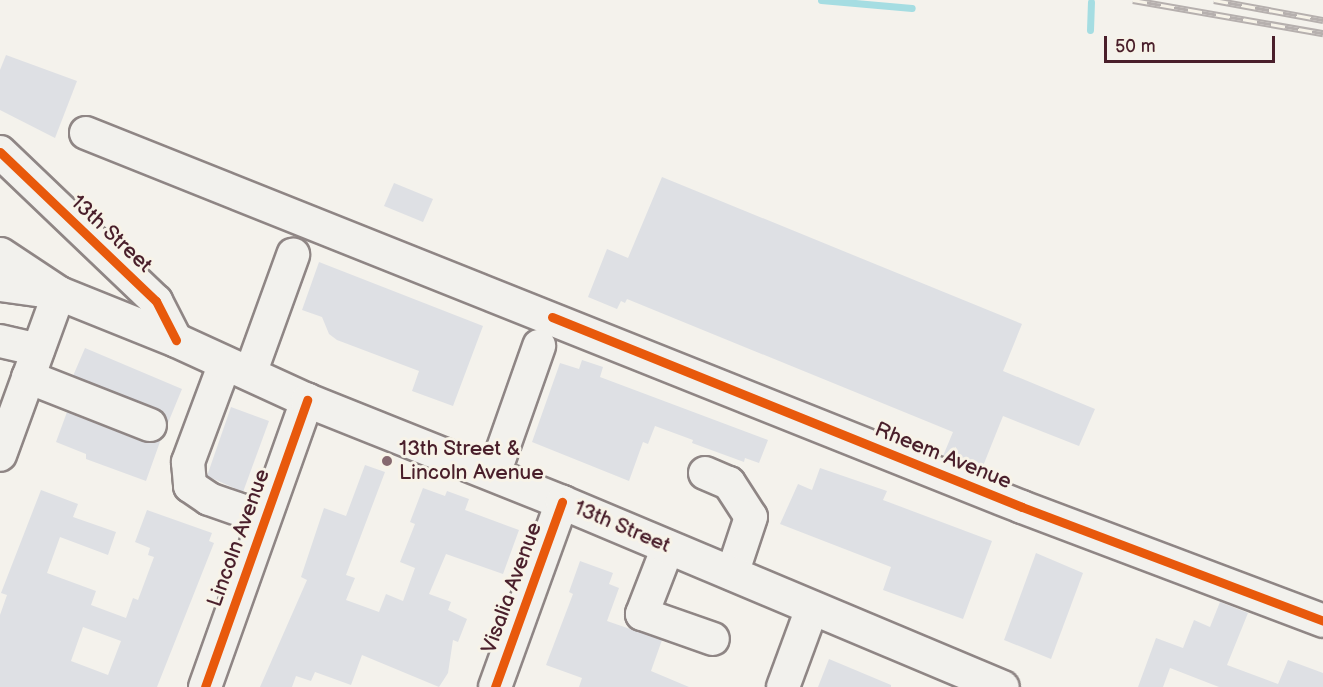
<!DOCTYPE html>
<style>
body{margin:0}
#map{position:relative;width:1323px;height:687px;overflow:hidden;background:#f4f2ec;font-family:"Balsamiq Sans",sans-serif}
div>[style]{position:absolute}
.stream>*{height:7px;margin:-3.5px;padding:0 3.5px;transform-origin:3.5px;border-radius:3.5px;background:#a5dde2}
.building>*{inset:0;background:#dee0e4}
.roads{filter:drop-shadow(2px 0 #8f8685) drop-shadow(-2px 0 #8f8685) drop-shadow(0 2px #8f8685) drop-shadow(0 -2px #8f8685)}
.minor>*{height:32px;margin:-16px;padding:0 16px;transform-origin:16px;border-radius:16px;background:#f2f1ed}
.major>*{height:33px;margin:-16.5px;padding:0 16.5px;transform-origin:16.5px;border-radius:16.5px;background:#f2f1ed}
.rail>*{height:7px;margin-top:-3.5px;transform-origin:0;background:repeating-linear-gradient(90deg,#f7f3e8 0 14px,#b6b0ae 0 28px);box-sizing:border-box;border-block:2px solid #b6b0ae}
.cycleway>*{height:9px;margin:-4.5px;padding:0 4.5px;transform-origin:4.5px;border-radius:4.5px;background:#e8590c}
.dots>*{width:16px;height:16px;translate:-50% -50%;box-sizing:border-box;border:3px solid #f7f3e8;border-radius:50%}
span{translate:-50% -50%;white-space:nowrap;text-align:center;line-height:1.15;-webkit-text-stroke:6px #f7f3e8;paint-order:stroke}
.street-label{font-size:21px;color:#4a1f2b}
.poi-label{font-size:21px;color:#4a1f2b}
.left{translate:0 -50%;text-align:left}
.scale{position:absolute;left:1104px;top:36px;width:171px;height:27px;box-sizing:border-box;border:3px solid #4a1f2b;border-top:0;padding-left:8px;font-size:18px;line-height:21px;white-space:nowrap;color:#4a1f2b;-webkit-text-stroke:4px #f7f3e8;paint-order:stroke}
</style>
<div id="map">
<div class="stream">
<div style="left:821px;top:0;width:91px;rotate:5deg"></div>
<div style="left:1090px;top:30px;width:28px;rotate:-88deg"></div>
</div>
<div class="building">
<div style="clip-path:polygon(6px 55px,77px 81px,55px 138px,0 110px,0 70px)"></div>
<div style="clip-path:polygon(662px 177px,1022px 324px,1003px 371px,1095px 409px,1079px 446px,1003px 416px,981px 471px,943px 456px,953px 432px,627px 299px,625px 303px,621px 301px,617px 309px,588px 297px,607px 249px,628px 258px)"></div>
<div style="clip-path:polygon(394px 183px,433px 199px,423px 222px,384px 206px)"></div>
<div style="clip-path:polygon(319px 262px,483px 326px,453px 406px,412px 391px,419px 371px,337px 340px,329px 334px,322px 317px,302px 310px)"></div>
<div style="clip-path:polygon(85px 348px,182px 389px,168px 423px,157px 408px,73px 376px)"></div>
<div style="clip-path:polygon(582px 360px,603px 367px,600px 377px,768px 440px,759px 463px,745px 458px,744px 462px,692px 443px,693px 440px,655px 426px,648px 444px,643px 442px,629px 481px,532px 442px,560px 363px,579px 369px)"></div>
<div style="clip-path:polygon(231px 407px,269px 421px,243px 492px,207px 476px)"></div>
<div style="clip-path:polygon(67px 412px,143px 442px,161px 439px,146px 481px,86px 459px,86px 454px,56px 442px)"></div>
<div style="clip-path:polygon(365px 465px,385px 472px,346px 575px,355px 578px,346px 600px,379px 612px,386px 594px,403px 601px,415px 568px,400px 562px,415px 524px,410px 522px,423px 488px,445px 496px,447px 491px,469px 499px,465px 510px,519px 530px,503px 574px,446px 554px,429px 594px,451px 602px,448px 610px,467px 619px,458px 642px,453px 640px,448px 673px,439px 687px,362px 655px,351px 685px,315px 672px,311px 681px,296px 676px,292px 687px,260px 687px,307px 580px,301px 577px,324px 508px,346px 516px)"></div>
<div style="clip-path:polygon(820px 468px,887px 491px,883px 500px,992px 541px,963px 619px,883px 590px,891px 567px,780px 524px,798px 484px,812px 490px)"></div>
<div style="clip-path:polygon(evenodd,41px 490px,78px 504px,73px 517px,116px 532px,108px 555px,60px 537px,47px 573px,96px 591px,91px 605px,126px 618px,133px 598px,138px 600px,154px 557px,148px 555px,150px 548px,135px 542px,147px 510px,212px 533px,209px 541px,214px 543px,157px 687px,0 687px,0 615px,7px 595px,1px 593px,41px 490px,83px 627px,121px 641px,108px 675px,71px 661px,83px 627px)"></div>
<div style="clip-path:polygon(1036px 553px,1083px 573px,1051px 659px,1004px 640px)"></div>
<div style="clip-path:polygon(580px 561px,613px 573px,609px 584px,619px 588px,607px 621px,662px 640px,651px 671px,689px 687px,579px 687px,582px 678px,546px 665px,573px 594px,569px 592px)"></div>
<div style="clip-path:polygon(1220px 602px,1248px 613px,1227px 665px,1278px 684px,1288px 660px,1323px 673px,1323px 687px,1219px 687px,1170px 668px,1163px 687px,1138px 687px,1156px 638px,1183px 648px,1194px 620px,1210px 627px)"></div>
<div style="clip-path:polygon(829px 659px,891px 685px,891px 687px,818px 687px)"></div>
</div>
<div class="roads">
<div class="minor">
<div style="left:86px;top:133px;width:1008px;rotate:21.78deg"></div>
<div style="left:1022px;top:507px;width:322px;rotate:20.7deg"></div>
<div style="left:0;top:152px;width:216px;rotate:43.7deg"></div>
<div style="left:156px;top:301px;width:44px;rotate:62.9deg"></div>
<div style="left:0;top:285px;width:60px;rotate:7.7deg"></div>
<div style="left:59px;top:293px;width:172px;rotate:110deg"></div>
<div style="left:0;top:341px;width:39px;rotate:13deg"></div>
<div style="left:225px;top:363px;width:106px;rotate:110.5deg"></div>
<div style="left:188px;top:462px;width:24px;rotate:85deg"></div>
<div style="left:190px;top:486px;width:23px;rotate:34deg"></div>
<div style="left:209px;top:499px;width:58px;rotate:19.1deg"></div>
<div style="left:250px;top:374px;width:127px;rotate:-70.1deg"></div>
<div style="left:28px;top:377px;width:131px;rotate:21.5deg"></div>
<div style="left:705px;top:473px;width:26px;rotate:23deg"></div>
<div style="left:729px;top:483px;width:40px;rotate:57.1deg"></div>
<div style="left:751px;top:517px;width:60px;rotate:108.4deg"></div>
<div style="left:494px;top:474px;width:136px;rotate:-70.6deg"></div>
<div style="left:668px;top:547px;width:72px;rotate:111.2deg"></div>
<div style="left:642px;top:614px;width:75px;rotate:19.4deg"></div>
<div style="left:205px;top:687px;width:305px;rotate:-70.4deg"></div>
<div style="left:495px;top:687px;width:197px;rotate:-70.1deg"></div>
<div style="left:783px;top:687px;width:84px;rotate:-69.8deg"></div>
</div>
<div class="major">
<div style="left:0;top:254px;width:71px;rotate:33.5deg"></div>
<div style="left:59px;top:293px;width:126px;rotate:21.9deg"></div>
<div style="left:176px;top:340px;width:144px;rotate:24.6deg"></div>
<div style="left:307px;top:400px;width:275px;rotate:21.8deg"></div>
<div style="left:562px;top:502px;width:477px;rotate:22.8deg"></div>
</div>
</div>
<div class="rail">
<div style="left:1133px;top:0;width:193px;rotate:9.9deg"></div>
<div style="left:1214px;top:0;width:111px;rotate:10.4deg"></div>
</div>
<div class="cycleway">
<div style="left:0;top:152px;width:216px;rotate:43.7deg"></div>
<div style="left:156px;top:301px;width:44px;rotate:62.9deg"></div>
<div style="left:552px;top:317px;width:507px;rotate:22.01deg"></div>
<div style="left:1022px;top:507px;width:322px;rotate:20.7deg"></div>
<div style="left:205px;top:687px;width:305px;rotate:-70.4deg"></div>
<div style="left:495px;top:687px;width:197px;rotate:-70.1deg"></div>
</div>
<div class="dots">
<div style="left:387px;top:461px;background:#86696f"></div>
</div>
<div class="street-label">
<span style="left:111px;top:234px;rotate:43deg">13th Street</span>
<span style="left:943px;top:456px;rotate:22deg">Rheem Avenue</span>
<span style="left:622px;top:527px;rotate:23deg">13th Street</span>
<span style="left:239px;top:538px;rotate:-70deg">Lincoln Avenue</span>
<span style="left:512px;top:588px;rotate:-70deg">Visalia Avenue</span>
</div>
<div class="poi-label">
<span class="left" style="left:399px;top:461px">13th Street &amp;<br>Lincoln Avenue</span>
</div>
<div class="scale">50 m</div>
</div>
